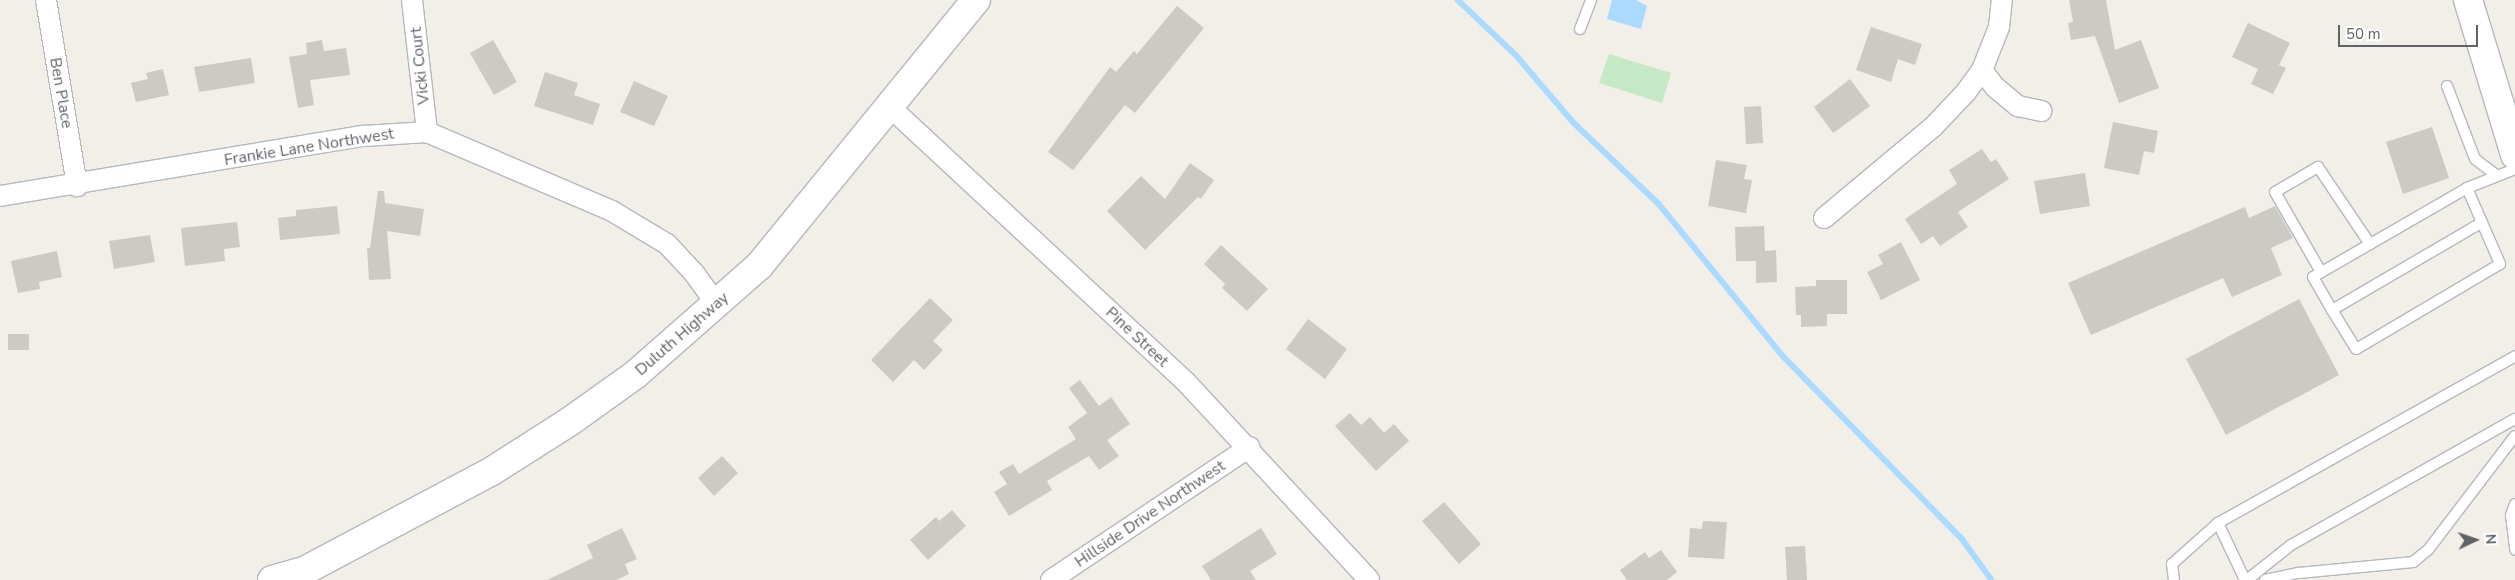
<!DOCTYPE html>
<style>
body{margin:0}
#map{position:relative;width:2515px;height:580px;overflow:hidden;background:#f1efe8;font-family:"Nunito Sans",sans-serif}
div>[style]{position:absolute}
.green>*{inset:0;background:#c5e8c5}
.water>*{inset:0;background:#aadaff}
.stream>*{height:5.5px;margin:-2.75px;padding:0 2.75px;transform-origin:2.75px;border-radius:2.75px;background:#aadaff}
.building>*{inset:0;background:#cccac5}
.roads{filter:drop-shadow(1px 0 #b5b8bc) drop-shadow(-1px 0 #b5b8bc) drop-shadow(0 1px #b5b8bc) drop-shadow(0 -1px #b5b8bc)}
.lane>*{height:10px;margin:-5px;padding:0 5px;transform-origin:5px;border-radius:5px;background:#fff}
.street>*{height:20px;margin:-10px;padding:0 10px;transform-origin:10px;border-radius:10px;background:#fff}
.secondary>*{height:28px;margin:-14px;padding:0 14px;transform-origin:14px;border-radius:14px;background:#fff}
span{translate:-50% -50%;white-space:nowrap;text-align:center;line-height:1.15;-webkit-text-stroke:5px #fff;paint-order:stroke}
.street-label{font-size:16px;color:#5f6368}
.north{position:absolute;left:2450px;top:515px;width:50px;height:50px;-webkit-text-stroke:4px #fff;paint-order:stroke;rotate:87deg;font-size:14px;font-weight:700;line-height:20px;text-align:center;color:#5f6368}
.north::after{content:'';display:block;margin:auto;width:18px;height:22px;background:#5f6368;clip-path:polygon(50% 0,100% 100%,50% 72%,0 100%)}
.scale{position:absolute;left:2338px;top:25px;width:140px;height:22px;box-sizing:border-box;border:2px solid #5f6368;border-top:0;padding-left:6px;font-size:15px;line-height:18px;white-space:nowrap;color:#5f6368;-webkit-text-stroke:4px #fff;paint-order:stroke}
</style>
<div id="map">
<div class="green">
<div style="clip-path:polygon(1609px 54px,1671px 73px,1662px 103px,1599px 83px)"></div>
</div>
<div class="water">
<div style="clip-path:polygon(1612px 0,1636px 0,1647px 6px,1641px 29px,1607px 19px)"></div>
</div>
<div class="stream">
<div style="left:1458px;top:0;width:80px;rotate:43.5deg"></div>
<div style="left:1516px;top:55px;width:89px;rotate:49.5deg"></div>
<div style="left:1574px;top:123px;width:117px;rotate:43.6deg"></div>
<div style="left:1659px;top:204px;width:196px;rotate:50.8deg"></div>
<div style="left:1783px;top:356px;width:257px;rotate:45.6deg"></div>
<div style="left:1963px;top:540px;width:49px;rotate:54.1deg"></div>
</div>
<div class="building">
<div style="clip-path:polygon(2069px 0,2106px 0,2115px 50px,2141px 40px,2159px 88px,2119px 103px,2095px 36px,2071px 40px,2068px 23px,2073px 22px)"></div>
<div style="clip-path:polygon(1177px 6px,1204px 28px,1135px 113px,1125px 105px,1073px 170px,1048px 152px,1110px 67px,1116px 72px,1134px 51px,1137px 54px)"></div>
<div style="clip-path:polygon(2248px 23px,2290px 43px,2279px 65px,2286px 68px,2273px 94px,2251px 84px,2258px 69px,2232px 57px)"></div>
<div style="clip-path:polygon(1871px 27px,1922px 44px,1915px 65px,1898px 59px,1891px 82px,1856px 70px)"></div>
<div style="clip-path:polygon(322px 40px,324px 51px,346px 48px,350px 75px,310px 80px,314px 105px,298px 108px,289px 57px,307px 54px,306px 43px)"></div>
<div style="clip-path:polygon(493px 40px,517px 82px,494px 95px,470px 53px)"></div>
<div style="clip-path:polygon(251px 58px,255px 83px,199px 92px,194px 67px)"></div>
<div style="clip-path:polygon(163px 69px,169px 95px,136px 102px,131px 83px,148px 79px,146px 73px)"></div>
<div style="clip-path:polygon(545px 72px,578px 83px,574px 95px,600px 104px,593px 125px,534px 106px)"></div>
<div style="clip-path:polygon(1850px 79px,1870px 106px,1833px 133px,1814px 107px)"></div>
<div style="clip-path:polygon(634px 81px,668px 96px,654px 126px,620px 112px)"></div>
<div style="clip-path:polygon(1761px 106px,1763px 143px,1746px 144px,1744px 107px)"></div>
<div style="clip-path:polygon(2113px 122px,2158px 131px,2154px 153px,2144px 151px,2139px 175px,2104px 168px)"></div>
<div style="clip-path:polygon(2432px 127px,2449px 178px,2403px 194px,2386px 142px)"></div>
<div style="clip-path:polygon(1982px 149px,1991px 162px,1996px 159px,2009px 179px,1958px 212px,1968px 227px,1940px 246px,1933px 236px,1921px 244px,1905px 219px,1957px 184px,1949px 170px)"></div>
<div style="clip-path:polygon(1716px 160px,1747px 165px,1744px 179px,1752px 180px,1746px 213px,1708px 206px)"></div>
<div style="clip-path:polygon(1190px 163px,1214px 180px,1201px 199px,1198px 197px,1145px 250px,1107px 211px,1141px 176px,1165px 199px)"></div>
<div style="clip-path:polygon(2085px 173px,2090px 206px,2040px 214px,2034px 181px)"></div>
<div style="clip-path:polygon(378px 191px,384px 191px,385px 203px,424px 209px,420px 236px,387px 231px,391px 279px,369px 280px,367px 248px,370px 248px)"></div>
<div style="clip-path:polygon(337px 206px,340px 234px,280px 240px,278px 218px,296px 216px,296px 210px)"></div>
<div style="clip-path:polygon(2275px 206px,2293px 238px,2271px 248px,2282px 275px,2232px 297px,2223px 278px,2091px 335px,2068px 283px,2245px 207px,2249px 218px)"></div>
<div style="clip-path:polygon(237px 222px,240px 247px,224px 249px,225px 261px,185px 266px,181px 228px)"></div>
<div style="clip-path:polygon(1764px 226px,1765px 251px,1776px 250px,1777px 282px,1756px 283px,1756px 261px,1736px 261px,1735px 227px)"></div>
<div style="clip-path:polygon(150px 235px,155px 262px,114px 269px,109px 241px)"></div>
<div style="clip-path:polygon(1901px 242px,1920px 280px,1881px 300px,1867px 272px,1883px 264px,1878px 255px)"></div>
<div style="clip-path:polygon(1221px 245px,1268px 289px,1247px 311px,1222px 288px,1225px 284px,1204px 264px)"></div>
<div style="clip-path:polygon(57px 251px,62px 277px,39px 282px,40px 289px,18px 293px,11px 261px)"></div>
<div style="clip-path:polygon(1816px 280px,1847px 280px,1847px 314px,1827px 314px,1827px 326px,1801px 327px,1801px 315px,1796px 315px,1795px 287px,1816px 286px)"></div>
<div style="clip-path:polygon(930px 298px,953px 320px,933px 341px,943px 350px,924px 370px,914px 360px,893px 382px,871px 360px)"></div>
<div style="clip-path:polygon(2299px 299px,2339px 375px,2226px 435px,2186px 359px)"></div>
<div style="clip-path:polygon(1308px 319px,1347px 349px,1325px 379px,1286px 349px)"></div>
<div style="clip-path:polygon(8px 334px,29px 334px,29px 350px,8px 350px)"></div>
<div style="clip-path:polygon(1080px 380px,1099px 406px,1111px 397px,1130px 424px,1107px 440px,1119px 456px,1099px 470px,1089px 456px,1047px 481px,1052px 490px,1009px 516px,994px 492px,1007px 484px,999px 472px,1013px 464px,1019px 474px,1076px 439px,1068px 427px,1087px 413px,1069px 388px)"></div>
<div style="clip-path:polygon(1350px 413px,1361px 425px,1370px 417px,1384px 433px,1394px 424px,1409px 441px,1376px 471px,1335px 426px)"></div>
<div style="clip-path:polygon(722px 456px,738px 473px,714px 496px,698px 478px)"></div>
<div style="clip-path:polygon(1444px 502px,1481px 544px,1459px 564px,1422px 521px)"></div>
<div style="clip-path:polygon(952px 510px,966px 526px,928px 560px,910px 540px,936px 517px,939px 521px)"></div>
<div style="clip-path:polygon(1703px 521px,1727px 522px,1724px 559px,1688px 557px,1690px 528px,1702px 529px)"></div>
<div style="clip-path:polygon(622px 528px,637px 559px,625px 564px,629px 574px,616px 580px,547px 580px,593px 558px,587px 545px)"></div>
<div style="clip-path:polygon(1261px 528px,1277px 554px,1250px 571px,1256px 580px,1211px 580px,1202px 566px)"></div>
<div style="clip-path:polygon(1805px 546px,1807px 580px,1787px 580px,1785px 547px)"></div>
<div style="clip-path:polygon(1661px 550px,1677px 572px,1667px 580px,1627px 580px,1620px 570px,1645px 552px,1649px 558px)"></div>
</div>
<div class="roads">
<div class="lane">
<div style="left:1580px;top:29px;width:31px;rotate:-69deg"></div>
<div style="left:2447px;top:86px;width:78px;rotate:69deg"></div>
<div style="left:2475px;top:159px;width:26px;rotate:37deg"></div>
<div style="left:2467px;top:188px;width:83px;rotate:66.5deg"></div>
<div style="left:2500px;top:264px;width:167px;rotate:149.4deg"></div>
<div style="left:2356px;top:349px;width:46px;rotate:-121.6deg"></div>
<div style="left:2332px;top:310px;width:173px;rotate:-30.3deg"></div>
<div style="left:2321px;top:272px;width:92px;rotate:-119.9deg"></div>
<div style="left:2275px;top:192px;width:50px;rotate:-30.2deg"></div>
<div style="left:2318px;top:167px;width:93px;rotate:56deg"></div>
<div style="left:2332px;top:310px;width:38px;rotate:-120deg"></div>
<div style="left:2313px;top:277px;width:178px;rotate:-30deg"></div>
<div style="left:2467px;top:188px;width:52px;rotate:-21.6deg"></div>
<div style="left:2515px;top:504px;width:12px;rotate:110deg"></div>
<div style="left:2511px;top:515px;width:35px;rotate:83deg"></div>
<div style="left:2218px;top:523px;width:63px;rotate:64.7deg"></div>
<div style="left:2174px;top:580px;width:16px;rotate:-97deg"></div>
<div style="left:2172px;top:564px;width:62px;rotate:-41.7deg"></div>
<div style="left:2218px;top:523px;width:341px;rotate:-29.3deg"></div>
<div style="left:2247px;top:580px;width:56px;rotate:-38.5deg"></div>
<div style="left:2291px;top:545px;width:257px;rotate:-29.4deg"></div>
<div style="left:2265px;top:580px;width:35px;rotate:-12deg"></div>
<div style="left:2299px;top:573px;width:115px;rotate:-5.5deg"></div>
<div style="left:2413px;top:562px;width:19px;rotate:-39deg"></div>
<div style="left:2428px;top:550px;width:143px;rotate:-52.7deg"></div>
</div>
<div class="street">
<div style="left:46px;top:0;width:189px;rotate:80.5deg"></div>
<div style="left:412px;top:0;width:133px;rotate:83.5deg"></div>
<div style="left:1982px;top:70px;width:21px;rotate:53deg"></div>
<div style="left:1995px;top:87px;width:30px;rotate:40deg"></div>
<div style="left:2018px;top:106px;width:24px;rotate:12deg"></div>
<div style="left:891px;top:108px;width:401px;rotate:42.9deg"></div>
<div style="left:1185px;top:381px;width:271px;rotate:47.2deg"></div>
<div style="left:0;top:196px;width:369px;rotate:-9.4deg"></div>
<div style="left:364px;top:136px;width:63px;rotate:-3.6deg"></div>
<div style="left:427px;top:132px;width:201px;rotate:23.1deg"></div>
<div style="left:612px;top:211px;width:64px;rotate:31deg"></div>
<div style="left:667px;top:244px;width:40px;rotate:47deg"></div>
<div style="left:694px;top:273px;width:39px;rotate:54deg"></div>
<div style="left:1824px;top:218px;width:142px;rotate:-39.9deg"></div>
<div style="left:1933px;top:127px;width:48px;rotate:-46.7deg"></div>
<div style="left:1966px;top:92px;width:27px;rotate:-54deg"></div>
<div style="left:1982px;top:70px;width:46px;rotate:-68.4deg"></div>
<div style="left:1999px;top:27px;width:27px;rotate:-84deg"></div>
<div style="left:1051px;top:580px;width:239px;rotate:-33.8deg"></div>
</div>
<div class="secondary">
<div style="left:2468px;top:0;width:162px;rotate:73.1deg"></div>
<div style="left:272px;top:580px;width:33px;rotate:-16deg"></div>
<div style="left:304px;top:571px;width:213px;rotate:-28deg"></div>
<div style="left:492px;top:471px;width:91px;rotate:-32.5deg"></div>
<div style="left:569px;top:422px;width:82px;rotate:-35.6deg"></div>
<div style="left:636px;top:374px;width:164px;rotate:-41.3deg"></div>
<div style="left:759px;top:266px;width:343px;rotate:-50.8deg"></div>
</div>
</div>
<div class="street-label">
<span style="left:420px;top:66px;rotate:-96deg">Vicki Court</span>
<span style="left:61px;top:93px;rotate:80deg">Ben Place</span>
<span style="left:309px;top:147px;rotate:-9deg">Frankie Lane Northwest</span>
<span style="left:682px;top:334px;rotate:-41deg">Duluth Highway</span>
<span style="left:1137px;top:337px;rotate:43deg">Pine Street</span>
<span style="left:1150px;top:514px;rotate:-34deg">Hillside Drive Northwest</span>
</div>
<div class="north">N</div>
<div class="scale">50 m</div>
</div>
